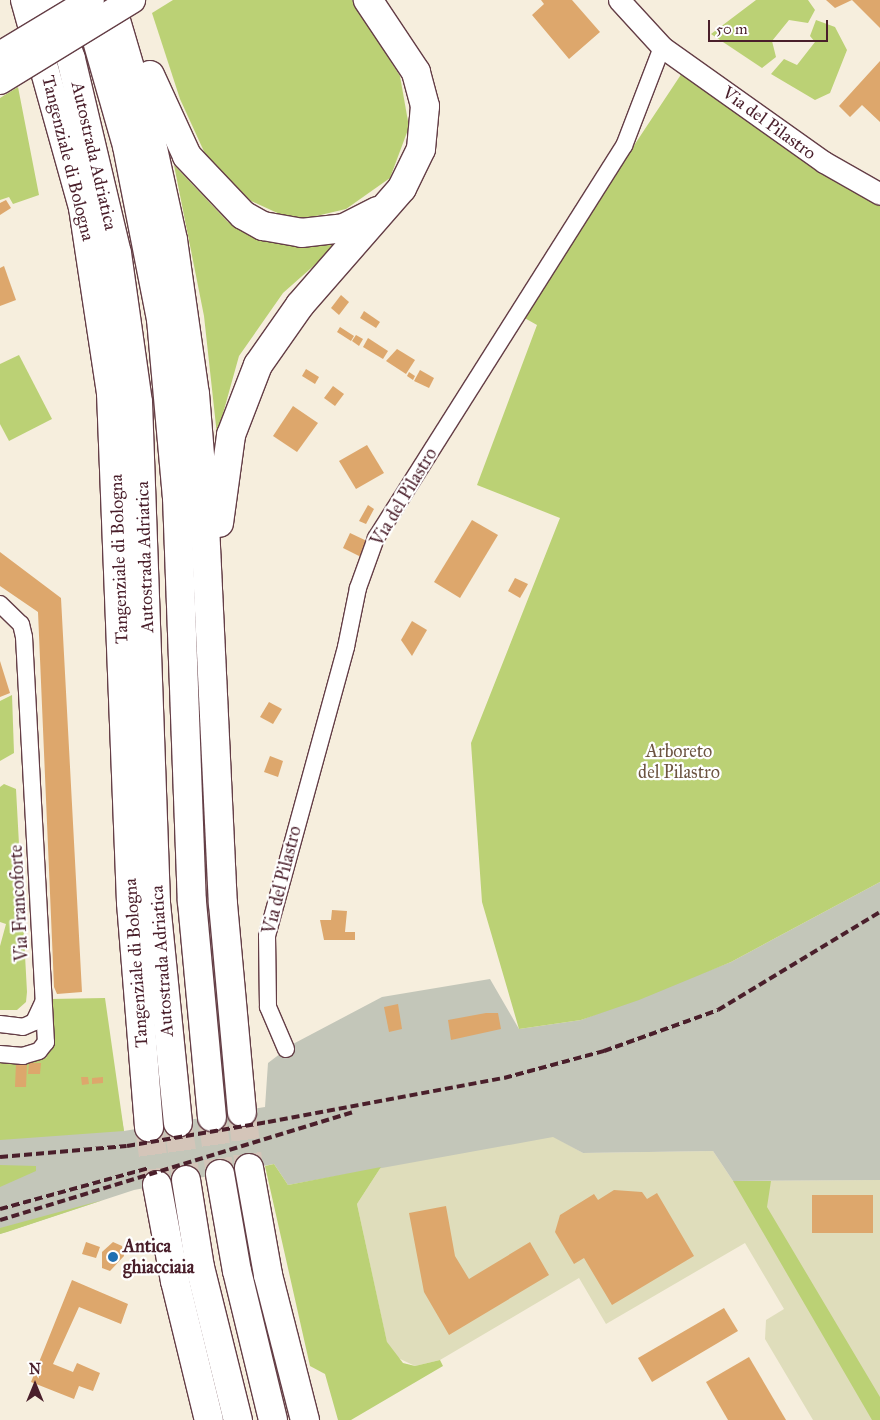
<!DOCTYPE html>
<style>
body{margin:0}
#map{position:relative;width:880px;height:1420px;overflow:hidden;background:#f6eedd;font-family:"IM FELL Great Primer",serif}
div>[style]{position:absolute}
.built>*{inset:0;background:#dfddbb}
.industrial>*{inset:0;background:#c3c6b9}
.green>*{inset:0;background:#bbd175}
.building>*{inset:0;background:#dda76c}
.motorway-tunnel>*{height:28px;margin-top:-14px;transform-origin:0;background:repeating-linear-gradient(90deg,#d4c5b9 0 28px,transparent 0 42px)}
.roads{filter:drop-shadow(1px 0 #643e46) drop-shadow(-1px 0 #643e46) drop-shadow(0 1px #643e46) drop-shadow(0 -1px #643e46)}
.minor>*{height:16px;margin:-8px;padding:0 8px;transform-origin:8px;border-radius:8px;background:#fff}
.tertiary>*{height:21px;margin:-10.5px;padding:0 10.5px;transform-origin:10.5px;border-radius:10.5px;background:#fff}
.motorway>*{height:28px;margin:-14px;padding:0 14px;transform-origin:14px;border-radius:14px;background:#fff}
.rail>*{height:4px;margin-top:-2px;transform-origin:0;background:repeating-linear-gradient(90deg,#4a1f2b 0 8px,transparent 0 12px)}
.bridges{filter:drop-shadow(1px 0 #643e46) drop-shadow(-1px 0 #643e46) drop-shadow(0 1px #643e46) drop-shadow(0 -1px #643e46)}
.primary-bridge>*{height:26px;margin:-13px;padding:0 13px;transform-origin:13px;border-radius:13px;background:#fff}
.dots>*{width:14px;height:14px;translate:-50% -50%;box-sizing:border-box;border:2px solid #fff;border-radius:50%}
span{translate:-50% -50%;white-space:nowrap;text-align:center;line-height:1.15;-webkit-text-stroke:4.5px #fff;paint-order:stroke}
.street-label{font-size:18px;color:#4a1f2b}
.park-label{font-size:18px;color:#6c5441}
.poi-label{font-size:18px;color:#4a1f2b;font-weight:700}
.left{translate:0 -50%;text-align:left}
.north{position:absolute;left:10px;top:1360px;width:50px;height:50px;-webkit-text-stroke:4px #fff;paint-order:stroke;rotate:0deg;font-size:14px;font-weight:700;line-height:20px;text-align:center;color:#4a1f2b}
.north::after{content:'';display:block;margin:auto;width:18px;height:22px;background:#4a1f2b;clip-path:polygon(50% 0,100% 100%,50% 72%,0 100%)}
.scale{position:absolute;left:708px;top:20px;width:120px;height:22px;box-sizing:border-box;border:2px solid #4a1f2b;border-top:0;padding-left:6px;font-size:15px;line-height:18px;white-space:nowrap;color:#4a1f2b;-webkit-text-stroke:4px #fff;paint-order:stroke}
</style>
<div id="map">
<div class="built">
<div style="clip-path:polygon(553px 1136px,583px 1153px,713px 1151px,733px 1181px,880px 1180px,880px 1420px,813px 1420px,765px 1339px,766px 1320px,784px 1309px,745px 1243px,606px 1324px,579px 1278px,440px 1360px,415px 1366px,394px 1356px,387px 1343px,357px 1204px,381px 1167px)"></div>
</div>
<div class="industrial">
<div style="clip-path:polygon(880px 882px,880px 1180px,733px 1181px,713px 1151px,583px 1153px,553px 1137px,288px 1185px,274px 1164px,134px 1190px,0 1234px,0 1109px,119px 1103px,124px 1131px,265px 1107px,268px 1063px,293px 1044px,382px 997px,490px 979px,519px 1029px,581px 1020px,731px 962px)"></div>
</div>
<div class="green">
<div style="clip-path:polygon(173px 0,352px 0,400px 76px,409px 127px,390px 178px,346px 209px,295px 221px,251px 201px,207px 158px,180px 99px,152px 13px)"></div>
<div style="clip-path:polygon(756px 0,808px 0,815px 10px,808px 23px,789px 20px,772px 41px,776px 57px,762px 68px,711px 34px)"></div>
<div style="clip-path:polygon(816px 20px,835px 27px,847px 50px,830px 93px,815px 100px,771px 74px,784px 59px,797px 65px,815px 42px,810px 36px)"></div>
<div style="clip-path:polygon(682px 73px,880px 204px,880px 882px,731px 962px,639px 1000px,581px 1020px,519px 1029px,482px 902px,471px 743px,560px 518px,477px 485px,537px 325px,521px 316px)"></div>
<div style="clip-path:polygon(18px 87px,39px 195px,13px 204px,9px 197px,0 200px,0 98px)"></div>
<div style="clip-path:polygon(174px 165px,228px 222px,264px 240px,307px 244px,345px 238px,283px 293px,239px 356px,217px 435px,204px 316px)"></div>
<div style="clip-path:polygon(19px 355px,52px 419px,9px 441px,0 424px,0 364px)"></div>
<div style="clip-path:polygon(12px 695px,14px 753px,0 761px,0 701px)"></div>
<div style="clip-path:polygon(4px 784px,16px 789px,27px 992px,26px 1002px,17px 1010px,0 1010px,0 946px,6px 924px,0 922px,0 787px)"></div>
<div style="clip-path:polygon(105px 998px,124px 1131px,0 1140px,0 1060px,46px 1058px,52px 1043px,50px 999px)"></div>
<div style="clip-path:polygon(274px 1164px,288px 1185px,381px 1167px,357px 1204px,387px 1342px,403px 1363px,415px 1366px,440px 1360px,443px 1366px,351px 1420px,338px 1420px,325px 1374px,310px 1366px,265px 1166px)"></div>
<div style="clip-path:polygon(0 1165px,36px 1166px,36px 1171px,0 1187px)"></div>
<div style="clip-path:polygon(733px 1181px,771px 1181px,767px 1207px,880px 1397px,880px 1420px,872px 1420px)"></div>
<div style="clip-path:polygon(103px 1200px,7px 1232px,0 1234px,0 1228px)"></div>
</div>
<div class="building">
<div style="clip-path:polygon(541px 0,572px 0,600px 32px,569px 59px,532px 15px,544px 4px)"></div>
<div style="clip-path:polygon(826px 0,852px 0,835px 8px)"></div>
<div style="clip-path:polygon(852px 0,880px 0,880px 28px)"></div>
<div style="clip-path:polygon(880px 61px,880px 122px,862px 105px,850px 117px,839px 106px)"></div>
<div style="clip-path:polygon(6px 200px,11px 208px,0 215px,0 203px)"></div>
<div style="clip-path:polygon(4px 266px,16px 300px,0 306px,0 268px)"></div>
<div style="clip-path:polygon(341px 295px,349px 302px,339px 315px,331px 308px)"></div>
<div style="clip-path:polygon(364px 311px,380px 322px,376px 328px,360px 318px)"></div>
<div style="clip-path:polygon(340px 327px,354px 336px,351px 341px,337px 332px)"></div>
<div style="clip-path:polygon(356px 335px,363px 339px,359px 346px,352px 341px)"></div>
<div style="clip-path:polygon(368px 338px,388px 351px,383px 359px,363px 347px)"></div>
<div style="clip-path:polygon(397px 349px,415px 360px,406px 374px,386px 361px)"></div>
<div style="clip-path:polygon(306px 369px,319px 377px,315px 384px,302px 376px)"></div>
<div style="clip-path:polygon(420px 370px,434px 378px,429px 388px,414px 381px)"></div>
<div style="clip-path:polygon(409px 372px,415px 376px,413px 380px,407px 376px)"></div>
<div style="clip-path:polygon(333px 386px,344px 394px,335px 406px,324px 398px)"></div>
<div style="clip-path:polygon(293px 406px,318px 423px,297px 452px,273px 436px)"></div>
<div style="clip-path:polygon(367px 445px,384px 473px,356px 489px,339px 461px)"></div>
<div style="clip-path:polygon(368px 505px,374px 509px,366px 524px,359px 521px)"></div>
<div style="clip-path:polygon(472px 520px,498px 535px,460px 598px,434px 582px)"></div>
<div style="clip-path:polygon(350px 533px,369px 542px,361px 557px,343px 548px)"></div>
<div style="clip-path:polygon(0 552px,61px 598px,82px 992px,57px 994px,54px 987px,38px 612px,0 586px)"></div>
<div style="clip-path:polygon(515px 578px,528px 584px,520px 598px,508px 591px)"></div>
<div style="clip-path:polygon(412px 621px,427px 630px,412px 656px,401px 640px)"></div>
<div style="clip-path:polygon(0 661px,10px 693px,0 697px)"></div>
<div style="clip-path:polygon(269px 702px,282px 709px,273px 724px,260px 717px)"></div>
<div style="clip-path:polygon(270px 756px,283px 761px,278px 777px,264px 772px)"></div>
<div style="clip-path:polygon(332px 910px,347px 911px,345px 932px,355px 932px,355px 940px,324px 940px,320px 920px,331px 920px)"></div>
<div style="clip-path:polygon(398px 1004px,402px 1029px,389px 1032px,384px 1007px)"></div>
<div style="clip-path:polygon(486px 1013px,498px 1013px,501px 1029px,451px 1040px,448px 1020px)"></div>
<div style="clip-path:polygon(16px 1063px,27px 1063px,26px 1087px,15px 1087px)"></div>
<div style="clip-path:polygon(29px 1063px,41px 1063px,40px 1074px,28px 1074px)"></div>
<div style="clip-path:polygon(81px 1077px,88px 1077px,89px 1084px,82px 1085px)"></div>
<div style="clip-path:polygon(103px 1077px,103px 1083px,92px 1084px,92px 1078px)"></div>
<div style="clip-path:polygon(614px 1190px,642px 1192px,647px 1199px,657px 1193px,694px 1256px,612px 1305px,584px 1258px,574px 1264px,555px 1232px,560px 1215px,594px 1194px,598px 1200px)"></div>
<div style="clip-path:polygon(812px 1195px,873px 1195px,873px 1233px,812px 1233px)"></div>
<div style="clip-path:polygon(446px 1206px,455px 1256px,469px 1279px,530px 1242px,549px 1275px,449px 1335px,424px 1292px,409px 1213px)"></div>
<div style="clip-path:polygon(86px 1242px,100px 1247px,96px 1258px,82px 1254px)"></div>
<div style="clip-path:polygon(113px 1242px,122px 1246px,124px 1256px,110px 1271px,102px 1268px,102px 1252px)"></div>
<div style="clip-path:polygon(72px 1280px,128px 1304px,121px 1324px,79px 1307px,53px 1364px,73px 1372px,77px 1363px,100px 1373px,93px 1391px,79px 1386px,74px 1399px,31px 1382px)"></div>
<div style="clip-path:polygon(724px 1308px,738px 1331px,652px 1382px,638px 1358px)"></div>
<div style="clip-path:polygon(749px 1357px,786px 1420px,728px 1420px,706px 1382px)"></div>
</div>
<div class="motorway-tunnel">
<div style="left:242px;top:1112px;width:56px;rotate:82.9deg"></div>
<div style="left:212px;top:1117px;width:58px;rotate:82deg"></div>
<div style="left:178px;top:1123px;width:58px;rotate:82deg"></div>
<div style="left:149px;top:1127px;width:59px;rotate:82.1deg"></div>
</div>
<div class="roads">
<div class="minor">
<div style="left:0;top:604px;width:29px;rotate:44deg"></div>
<div style="left:21px;top:624px;width:13px;rotate:77deg"></div>
<div style="left:24px;top:637px;width:406px;rotate:86.9deg"></div>
<div style="left:46px;top:1042px;width:11px;rotate:128deg"></div>
<div style="left:39px;top:1051px;width:17px;rotate:163deg"></div>
<div style="left:23px;top:1056px;width:23px;rotate:-175deg"></div>
<div style="left:0;top:1024px;width:23px;rotate:7deg"></div>
<div style="left:23px;top:1027px;width:12px;rotate:-24deg"></div>
<div style="left:34px;top:1022px;width:21px;rotate:-65deg"></div>
<div style="left:286px;top:1049px;width:46px;rotate:-113.2deg"></div>
<div style="left:268px;top:1007px;width:71px;rotate:-90.8deg"></div>
<div style="left:267px;top:936px;width:300px;rotate:-74.7deg"></div>
<div style="left:346px;top:647px;width:60px;rotate:-78.5deg"></div>
<div style="left:358px;top:588px;width:53px;rotate:-70.2deg"></div>
<div style="left:376px;top:538px;width:464px;rotate:-57.7deg"></div>
<div style="left:624px;top:146px;width:106px;rotate:-69deg"></div>
</div>
<div class="tertiary">
<div style="left:619px;top:0;width:64px;rotate:47.5deg"></div>
<div style="left:662px;top:47px;width:199px;rotate:35.4deg"></div>
<div style="left:824px;top:162px;width:64px;rotate:29.7deg"></div>
</div>
<div class="motorway">
<div style="left:25px;top:0;width:216px;rotate:74.4deg"></div>
<div style="left:83px;top:208px;width:187px;rotate:81.4deg"></div>
<div style="left:111px;top:393px;width:510px;rotate:87.75deg"></div>
<div style="left:131px;top:903px;width:225px;rotate:85.4deg"></div>
<div style="left:51px;top:0;width:62px;rotate:71.3deg"></div>
<div style="left:71px;top:59px;width:199px;rotate:76.7deg"></div>
<div style="left:117px;top:253px;width:150px;rotate:82deg"></div>
<div style="left:138px;top:402px;width:501px;rotate:87.94deg"></div>
<div style="left:156px;top:903px;width:221px;rotate:84.3deg"></div>
<div style="left:110px;top:0;width:145px;rotate:73.6deg"></div>
<div style="left:151px;top:139px;width:103px;rotate:77.7deg"></div>
<div style="left:173px;top:240px;width:156px;rotate:81.9deg"></div>
<div style="left:195px;top:394px;width:110px;rotate:85.3deg"></div>
<div style="left:204px;top:504px;width:400px;rotate:87.3deg"></div>
<div style="left:223px;top:904px;width:209px;rotate:84.8deg"></div>
<div style="left:86px;top:2px;width:150px;rotate:74.1deg"></div>
<div style="left:127px;top:146px;width:176px;rotate:78.9deg"></div>
<div style="left:161px;top:319px;width:179px;rotate:84.9deg"></div>
<div style="left:177px;top:497px;width:405px;rotate:87.9deg"></div>
<div style="left:192px;top:902px;width:216px;rotate:84.7deg"></div>
<div style="left:150px;top:75px;width:89px;rotate:65.4deg"></div>
<div style="left:187px;top:156px;width:81px;rotate:46.5deg"></div>
<div style="left:243px;top:215px;width:23px;rotate:29deg"></div>
<div style="left:263px;top:226px;width:39px;rotate:10deg"></div>
<div style="left:301px;top:233px;width:43px;rotate:-6.6deg"></div>
<div style="left:344px;top:228px;width:38px;rotate:-27deg"></div>
<div style="left:219px;top:523px;width:89px;rotate:-82.2deg"></div>
<div style="left:231px;top:435px;width:75px;rotate:-68.9deg"></div>
<div style="left:258px;top:365px;width:73px;rotate:-55deg"></div>
<div style="left:300px;top:305px;width:155px;rotate:-48.9deg"></div>
<div style="left:402px;top:188px;width:43px;rotate:-64deg"></div>
<div style="left:421px;top:149px;width:43px;rotate:-84.7deg"></div>
<div style="left:425px;top:106px;width:35px;rotate:-105deg"></div>
<div style="left:416px;top:72px;width:87px;rotate:-123.7deg"></div>
<div style="left:249px;top:1168px;width:109px;rotate:79.9deg"></div>
<div style="left:268px;top:1275px;width:150px;rotate:75.7deg"></div>
<div style="left:220px;top:1174px;width:98px;rotate:80.1deg"></div>
<div style="left:237px;top:1271px;width:153px;rotate:76.4deg"></div>
<div style="left:186px;top:1180px;width:88px;rotate:80.9deg"></div>
<div style="left:200px;top:1267px;width:158px;rotate:76.1deg"></div>
<div style="left:157px;top:1185px;width:98px;rotate:79.4deg"></div>
<div style="left:175px;top:1281px;width:143px;rotate:76.3deg"></div>
</div>
</div>
<div class="rail">
<div style="left:0;top:1157px;width:127px;rotate:-5deg"></div>
<div style="left:127px;top:1146px;width:143px;rotate:-9.7deg"></div>
<div style="left:268px;top:1122px;width:240px;rotate:-10.6deg"></div>
<div style="left:504px;top:1078px;width:104px;rotate:-15.1deg"></div>
<div style="left:604px;top:1051px;width:121px;rotate:-19.8deg"></div>
<div style="left:718px;top:1010px;width:189px;rotate:-31.2deg"></div>
<div style="left:0;top:1209px;width:155px;rotate:-15.4deg"></div>
<div style="left:0;top:1220px;width:372px;rotate:-17deg"></div>
</div>
<div class="bridges">
<div class="primary-bridge">
<div style="left:0;top:55px;width:106px;rotate:-31.1deg"></div>
<div style="left:0;top:81px;width:155px;rotate:-31.5deg"></div>
</div>
</div>
<div class="dots">
<div style="left:113px;top:1257px;background:#1f6fb2"></div>
</div>
<div class="street-label">
<span style="left:769px;top:123px;rotate:36deg">Via del Pilastro</span>
<span style="left:94px;top:156px;rotate:77deg">Autostrada Adriatica</span>
<span style="left:68px;top:158px;rotate:76deg">Tangenziale di Bologna</span>
<span style="left:404px;top:497px;rotate:-59deg">Via del Pilastro</span>
<span style="left:145px;top:557px;rotate:-92deg">Autostrada Adriatica</span>
<span style="left:119px;top:559px;rotate:-92deg">Tangenziale di Bologna</span>
<span style="left:282px;top:880px;rotate:-76deg">Via del Pilastro</span>
<span style="left:19px;top:903px;rotate:-93deg">Via Francoforte</span>
<span style="left:162px;top:961px;rotate:-94deg">Autostrada Adriatica</span>
<span style="left:136px;top:963px;rotate:-94deg">Tangenziale di Bologna</span>
</div>
<div class="park-label">
<span style="left:679px;top:762px">Arboreto<br>del Pilastro</span>
</div>
<div class="poi-label">
<span class="left" style="left:123px;top:1257px">Antica<br>ghiacciaia</span>
</div>
<div class="north">N</div>
<div class="scale">50 m</div>
</div>
